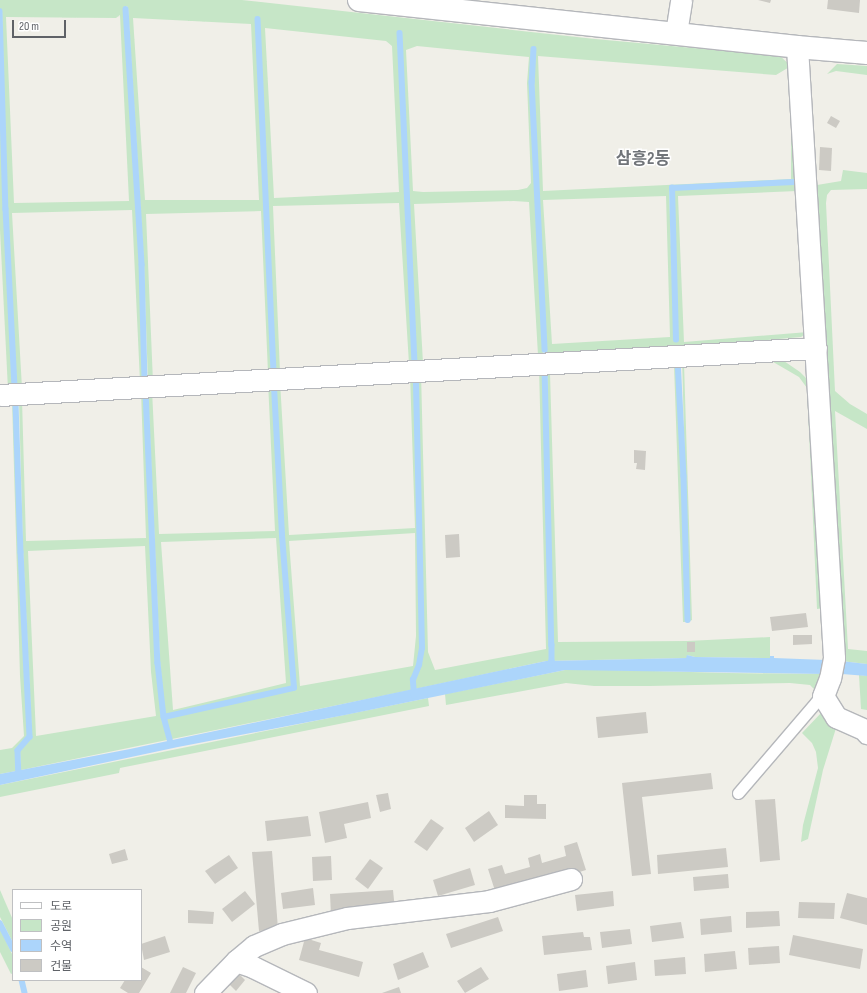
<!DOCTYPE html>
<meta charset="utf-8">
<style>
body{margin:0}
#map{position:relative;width:867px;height:993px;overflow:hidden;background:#f0efe8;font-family:"Sofia Sans Condensed","Noto Sans KR",sans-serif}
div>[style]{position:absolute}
.green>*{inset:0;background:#c6e6c7}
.water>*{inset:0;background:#acd5fb}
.stream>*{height:5.5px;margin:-2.75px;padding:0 2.75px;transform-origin:2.75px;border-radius:2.75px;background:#acd5fb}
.building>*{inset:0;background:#cccac4}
.roads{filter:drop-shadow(1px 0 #b5b7bb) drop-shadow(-1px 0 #b5b7bb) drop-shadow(0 1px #b5b7bb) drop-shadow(0 -1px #b5b7bb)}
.service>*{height:11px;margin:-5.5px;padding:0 5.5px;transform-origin:5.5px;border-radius:5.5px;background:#fff}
.minor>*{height:21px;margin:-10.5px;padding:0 10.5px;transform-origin:10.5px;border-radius:10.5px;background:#fff}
.tertiary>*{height:22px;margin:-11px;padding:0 11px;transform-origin:11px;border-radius:11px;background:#fff}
span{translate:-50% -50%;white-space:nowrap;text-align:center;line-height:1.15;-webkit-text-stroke:3px #fff;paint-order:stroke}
.quarter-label{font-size:17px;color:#707479;font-weight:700}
.legend{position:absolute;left:12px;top:889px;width:130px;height:92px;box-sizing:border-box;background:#fff;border:1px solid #bfc0c2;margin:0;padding:5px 7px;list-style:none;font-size:12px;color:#5f6267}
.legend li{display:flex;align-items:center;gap:8px;height:20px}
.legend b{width:20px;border:1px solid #bfc0c2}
.scale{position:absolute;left:12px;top:20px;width:54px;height:18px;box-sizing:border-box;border:2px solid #5f6267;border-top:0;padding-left:5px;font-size:12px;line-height:14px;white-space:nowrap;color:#5f6267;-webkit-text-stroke:3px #fff;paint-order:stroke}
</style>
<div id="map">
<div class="green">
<div style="clip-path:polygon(evenodd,0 0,242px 0,595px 39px,780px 56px,791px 66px,776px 75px,538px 56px,543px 191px,791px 179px,791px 84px,796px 78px,812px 326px,804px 322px,797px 191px,678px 196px,684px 342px,808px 332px,801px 337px,676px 348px,547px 355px,538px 196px,534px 81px,536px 47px,533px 47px,530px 82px,543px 355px,538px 355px,529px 202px,514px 201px,414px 204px,423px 363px,417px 364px,407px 195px,400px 31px,397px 32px,414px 364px,409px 364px,399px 203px,273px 206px,280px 372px,275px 372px,268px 203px,259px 19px,257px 18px,272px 372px,268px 373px,261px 211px,146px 214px,153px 382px,148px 382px,144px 265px,128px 7px,125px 6px,140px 267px,143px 382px,140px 382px,132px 210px,12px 213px,22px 388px,17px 389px,7px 209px,2px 10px,0 10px,0 0,120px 15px,129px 201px,14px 203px,6px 17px,116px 18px,120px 15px,0 0,133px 18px,251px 24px,259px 200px,145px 200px,133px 18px,0 0,265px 28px,386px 41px,392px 46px,399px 192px,274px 198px,265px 28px,0 0,417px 46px,529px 57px,527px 83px,531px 183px,527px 188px,518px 190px,423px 192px,413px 191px,406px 50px,417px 46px,0 0,794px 182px,797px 182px,673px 190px,676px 339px,674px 337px,669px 187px,794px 182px,0 0,666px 196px,670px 337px,552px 344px,543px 200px,666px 196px)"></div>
<div style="clip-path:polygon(837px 64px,867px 66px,867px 75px,836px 71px,827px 74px)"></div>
<div style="clip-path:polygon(0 93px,13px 389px,8px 390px,0 230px)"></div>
<div style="clip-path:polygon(843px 170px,867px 173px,867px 189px,831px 190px,827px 195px,826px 203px,835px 391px,850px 404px,867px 414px,867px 429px,835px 411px,848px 649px,867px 651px,867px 664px,841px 661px,814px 189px,817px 185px,841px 181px)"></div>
<div style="clip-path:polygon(682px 357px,781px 359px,800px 372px,810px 382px,824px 608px,817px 609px,807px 388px,799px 377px,768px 359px,684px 363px,692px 620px,688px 622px,683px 622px,674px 365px,550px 373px,558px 642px,687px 641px,770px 637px,770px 658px,695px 657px,687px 655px,687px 658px,546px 661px,415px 689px,415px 681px,420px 666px,424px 647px,418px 373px,421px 372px,428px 652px,435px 670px,546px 649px,539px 367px,544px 366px,549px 644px,552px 646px,553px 644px,547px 365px,677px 358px,683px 476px,686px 619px,688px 622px,689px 620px)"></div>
<div style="clip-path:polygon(evenodd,410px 373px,415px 373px,420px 648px,411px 690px,172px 739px,166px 718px,294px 690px,296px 688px,283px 533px,275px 381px,280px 381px,289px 535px,415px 528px,410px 373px,415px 533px,416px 636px,413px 666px,300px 686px,289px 541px,415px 533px)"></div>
<div style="clip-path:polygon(evenodd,268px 382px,272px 382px,280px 535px,292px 687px,165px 715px,160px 661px,148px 391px,152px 390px,159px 534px,275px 531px,268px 382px,276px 538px,286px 683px,173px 710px,161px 542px,276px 538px)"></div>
<div style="clip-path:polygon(evenodd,144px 390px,156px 664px,162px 718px,167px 740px,21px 770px,20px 751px,32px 737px,23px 549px,19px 400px,22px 399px,26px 541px,146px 538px,141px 391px,144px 390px,145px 546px,151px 672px,156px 716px,36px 736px,28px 551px,145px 546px)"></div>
<div style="clip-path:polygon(12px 400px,15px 400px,19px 552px,28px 737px,16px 750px,16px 771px,0 774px,0 750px,12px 748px,24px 736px,20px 676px)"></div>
<div style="clip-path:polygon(580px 669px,727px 673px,824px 674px,816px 691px,810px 685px,790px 683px,650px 686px,594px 686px,566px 683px,446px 705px,445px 694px,565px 670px)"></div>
<div style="clip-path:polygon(859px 675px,867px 676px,867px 710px,861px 709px)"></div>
<div style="clip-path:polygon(428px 698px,429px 706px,120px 768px,119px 773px,0 797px,0 785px)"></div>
<div style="clip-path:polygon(821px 713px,837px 725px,823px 770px,808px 839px,801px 842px,803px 825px,818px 768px,816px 752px,812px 743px,802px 733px)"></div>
<div style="clip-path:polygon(0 890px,13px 920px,13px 943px,0 917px)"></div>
<div style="clip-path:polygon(0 929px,13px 956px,13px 973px,11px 974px,0 952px)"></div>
</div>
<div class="water">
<div style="clip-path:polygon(687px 655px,695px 657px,770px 658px,770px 656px,774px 656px,774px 658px,826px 660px,824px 674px,565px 670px,345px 715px,178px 747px,0 785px,0 774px,130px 749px,546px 661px,686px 658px)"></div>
<div style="clip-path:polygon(841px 661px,867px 664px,867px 676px,842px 674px,838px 671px)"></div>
</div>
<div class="stream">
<div style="left:126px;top:9px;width:256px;rotate:86.4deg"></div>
<div style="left:142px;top:265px;width:115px;rotate:88.5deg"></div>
<div style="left:0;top:11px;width:198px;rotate:88.3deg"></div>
<div style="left:6px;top:209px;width:177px;rotate:87.1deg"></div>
<div style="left:258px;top:19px;width:350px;rotate:87.4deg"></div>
<div style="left:400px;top:33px;width:328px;rotate:87.4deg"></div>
<div style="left:534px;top:49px;width:33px;rotate:93deg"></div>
<div style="left:532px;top:82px;width:268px;rotate:87.2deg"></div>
<div style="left:676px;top:340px;width:152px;rotate:-91.5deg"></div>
<div style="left:672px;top:188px;width:122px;rotate:-2.8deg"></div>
<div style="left:678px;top:359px;width:117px;rotate:87.1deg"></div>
<div style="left:684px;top:476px;width:144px;rotate:88.4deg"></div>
<div style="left:545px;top:368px;width:277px;rotate:88.6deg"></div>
<div style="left:552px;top:645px;width:16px;rotate:90deg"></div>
<div style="left:552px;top:661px;width:6px;rotate:121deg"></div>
<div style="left:146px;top:391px;width:272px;rotate:87.5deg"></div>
<div style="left:158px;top:663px;width:54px;rotate:83.7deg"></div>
<div style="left:164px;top:717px;width:28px;rotate:75deg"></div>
<div style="left:16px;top:403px;width:149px;rotate:88.1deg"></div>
<div style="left:21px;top:552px;width:185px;rotate:87.2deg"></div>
<div style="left:30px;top:737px;width:18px;rotate:131deg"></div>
<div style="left:18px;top:751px;width:25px;rotate:88deg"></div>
<div style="left:414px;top:696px;width:16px;rotate:-94deg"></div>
<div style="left:413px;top:680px;width:16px;rotate:-68deg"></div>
<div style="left:419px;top:665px;width:17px;rotate:-80deg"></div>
<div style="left:422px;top:648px;width:274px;rotate:-91.3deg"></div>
<div style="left:164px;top:717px;width:133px;rotate:-12.6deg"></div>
<div style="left:294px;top:688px;width:153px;rotate:-94.5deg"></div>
<div style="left:282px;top:535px;width:150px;rotate:-93.1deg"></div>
<div style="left:0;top:923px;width:29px;rotate:63deg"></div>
<div style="left:22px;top:980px;width:13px;rotate:77deg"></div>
</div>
<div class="building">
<div style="clip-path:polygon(758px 0,771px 0,770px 3px)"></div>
<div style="clip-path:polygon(828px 0,860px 0,859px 13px,827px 9px)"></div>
<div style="clip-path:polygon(831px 116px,840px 121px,836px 128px,827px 123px)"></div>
<div style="clip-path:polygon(820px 147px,832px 148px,831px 171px,819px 170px)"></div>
<div style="clip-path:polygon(634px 450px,646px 451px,645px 470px,636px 469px,637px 463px,634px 463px)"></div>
<div style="clip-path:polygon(459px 534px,460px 557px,446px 558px,445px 535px)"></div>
<div style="clip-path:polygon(806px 613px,808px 627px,772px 631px,770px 617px)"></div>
<div style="clip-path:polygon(793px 635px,812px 635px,812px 644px,793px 645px)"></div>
<div style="clip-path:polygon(687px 642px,695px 642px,695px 652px,687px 652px)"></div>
<div style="clip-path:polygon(646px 712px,648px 733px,598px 738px,596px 717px)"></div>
<div style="clip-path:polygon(711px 773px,713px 789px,642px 797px,651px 874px,632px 876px,622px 783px)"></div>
<div style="clip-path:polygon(388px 793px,391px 809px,380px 812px,376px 795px)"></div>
<div style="clip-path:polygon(524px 795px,537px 795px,537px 804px,546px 804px,546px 819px,505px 818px,505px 805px,524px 806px)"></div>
<div style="clip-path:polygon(775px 799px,780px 860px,760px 862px,755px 800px)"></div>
<div style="clip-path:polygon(368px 802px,371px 818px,344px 824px,347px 838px,325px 843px,319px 812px)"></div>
<div style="clip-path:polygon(489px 811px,498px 825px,474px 842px,465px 828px)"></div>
<div style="clip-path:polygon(308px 816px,311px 836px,267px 841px,265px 821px)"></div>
<div style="clip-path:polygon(431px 819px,444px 828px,427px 851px,414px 842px)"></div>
<div style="clip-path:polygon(577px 842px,586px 870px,497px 897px,488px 869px,502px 865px,505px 874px,530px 867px,528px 858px,540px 854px,542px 863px,566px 856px,564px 846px)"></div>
<div style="clip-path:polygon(726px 848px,728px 867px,658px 874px,657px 855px)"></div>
<div style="clip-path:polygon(125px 849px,128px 860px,112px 864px,109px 854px)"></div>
<div style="clip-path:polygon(272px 851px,278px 929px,259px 931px,252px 852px)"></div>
<div style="clip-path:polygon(229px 855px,238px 868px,215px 884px,205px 871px)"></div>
<div style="clip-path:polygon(331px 856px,332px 880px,313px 881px,312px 857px)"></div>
<div style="clip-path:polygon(370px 859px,383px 868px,368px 889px,355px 879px)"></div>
<div style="clip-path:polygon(470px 868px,475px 885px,438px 896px,433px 880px)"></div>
<div style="clip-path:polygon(728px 874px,729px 888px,694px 891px,693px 877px)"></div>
<div style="clip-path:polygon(313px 888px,315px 905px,283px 909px,281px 893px)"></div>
<div style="clip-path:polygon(393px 890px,395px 910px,331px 915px,330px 894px)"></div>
<div style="clip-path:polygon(245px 891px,255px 904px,232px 922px,222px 909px)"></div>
<div style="clip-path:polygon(613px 891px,614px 906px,577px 911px,575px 895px)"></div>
<div style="clip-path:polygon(847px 893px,867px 898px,867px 925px,840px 918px)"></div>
<div style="clip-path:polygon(799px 902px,835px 903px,834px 919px,798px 918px)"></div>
<div style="clip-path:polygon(188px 910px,214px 912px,213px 924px,188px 923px)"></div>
<div style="clip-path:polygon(779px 911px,780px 926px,746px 928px,746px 912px)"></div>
<div style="clip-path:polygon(731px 916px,732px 932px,701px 935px,700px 919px)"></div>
<div style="clip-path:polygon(498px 917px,503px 931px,451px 948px,446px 934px)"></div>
<div style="clip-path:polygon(681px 922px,684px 938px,652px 942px,650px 926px)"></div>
<div style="clip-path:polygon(630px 929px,632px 944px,602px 948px,600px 932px)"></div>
<div style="clip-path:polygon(583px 932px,584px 937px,590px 937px,592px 950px,544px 955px,542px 936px)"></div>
<div style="clip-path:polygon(793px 935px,863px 949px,860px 969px,789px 955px)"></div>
<div style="clip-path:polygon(165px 936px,170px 952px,144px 960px,141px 944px)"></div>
<div style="clip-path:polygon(305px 938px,321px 943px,319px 950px,363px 962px,359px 977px,299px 960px)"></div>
<div style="clip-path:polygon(779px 946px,780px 963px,749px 965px,748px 948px)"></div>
<div style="clip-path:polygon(735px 951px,737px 969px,705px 972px,704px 954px)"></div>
<div style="clip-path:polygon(423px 952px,429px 967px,398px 980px,393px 964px)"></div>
<div style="clip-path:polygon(685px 957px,686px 974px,655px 976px,654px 960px)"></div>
<div style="clip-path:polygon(635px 962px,637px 980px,608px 984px,606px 966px)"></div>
<div style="clip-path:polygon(141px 967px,151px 973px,139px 993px,128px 993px,120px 988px,125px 980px,141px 980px)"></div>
<div style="clip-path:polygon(183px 967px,196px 973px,186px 993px,170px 993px)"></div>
<div style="clip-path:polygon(481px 967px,489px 979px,465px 993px,457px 981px)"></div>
<div style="clip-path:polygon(586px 970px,588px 987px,559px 991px,557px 974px)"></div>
<div style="clip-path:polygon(236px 971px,245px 980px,236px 991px,226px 981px)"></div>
<div style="clip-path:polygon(399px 987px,401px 993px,382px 993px)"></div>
</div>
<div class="roads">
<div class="service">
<div style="left:738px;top:793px;width:120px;rotate:-49.4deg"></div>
<div style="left:816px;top:702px;width:9px;rotate:-41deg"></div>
</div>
<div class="minor">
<div style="left:676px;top:33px;width:33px;rotate:-81deg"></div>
<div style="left:797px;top:47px;width:612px;rotate:86.53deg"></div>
<div style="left:834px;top:658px;width:20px;rotate:101deg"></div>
<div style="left:830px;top:678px;width:19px;rotate:111deg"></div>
<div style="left:823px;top:696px;width:25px;rotate:58deg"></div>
<div style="left:836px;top:717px;width:32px;rotate:24deg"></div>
<div style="left:865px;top:730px;width:4px;rotate:56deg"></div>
<div style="left:0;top:395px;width:817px;rotate:-3.3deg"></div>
<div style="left:236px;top:961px;width:18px;rotate:19deg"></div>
<div style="left:253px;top:967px;width:59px;rotate:26.1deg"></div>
<div style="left:205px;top:993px;width:45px;rotate:-45.9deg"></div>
<div style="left:236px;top:961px;width:23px;rotate:-40deg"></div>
<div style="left:254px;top:946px;width:30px;rotate:-23deg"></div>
<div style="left:282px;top:934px;width:67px;rotate:-13.8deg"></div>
<div style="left:347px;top:918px;width:143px;rotate:-6.8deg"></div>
<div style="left:489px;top:901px;width:85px;rotate:-15deg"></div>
</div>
<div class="tertiary">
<div style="left:359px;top:0;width:441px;rotate:6.1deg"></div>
<div style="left:797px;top:47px;width:70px;rotate:4.9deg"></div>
</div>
</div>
<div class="quarter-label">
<span style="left:643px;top:160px">삼흥2동</span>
</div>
<ul class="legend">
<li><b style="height:5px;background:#fff"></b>도로</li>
<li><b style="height:11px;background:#c6e6c7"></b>공원</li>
<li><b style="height:11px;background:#acd5fb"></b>수역</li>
<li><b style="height:11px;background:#cccac4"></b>건물</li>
</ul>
<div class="scale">20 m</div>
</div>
